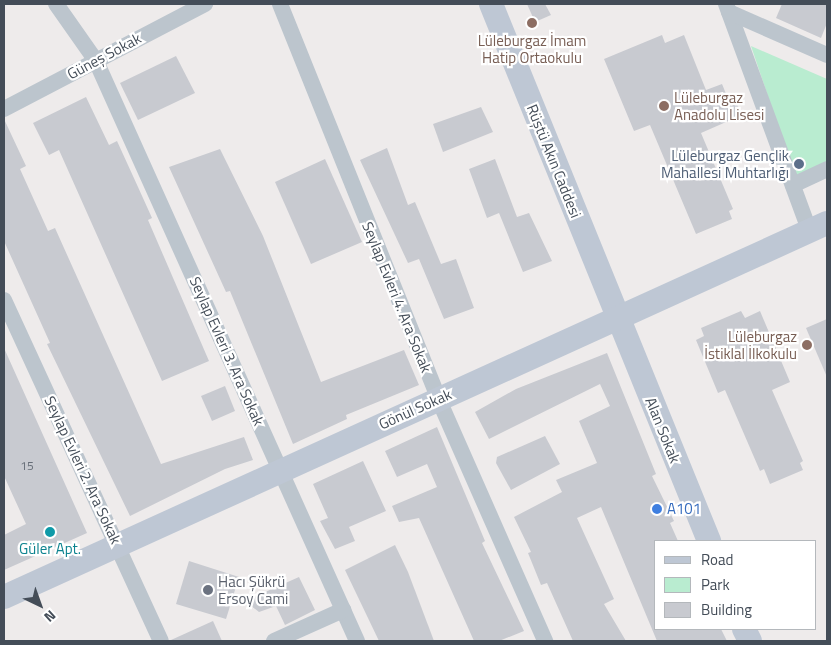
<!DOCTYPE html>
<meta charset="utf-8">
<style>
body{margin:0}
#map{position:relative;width:831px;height:645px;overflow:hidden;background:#eeebeb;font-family:"Titillium Web",sans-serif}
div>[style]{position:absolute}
.green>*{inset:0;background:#b9ecd0}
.building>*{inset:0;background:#c8cad0}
.street>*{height:16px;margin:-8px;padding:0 8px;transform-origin:8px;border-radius:8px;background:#bcc5cd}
.secondary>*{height:24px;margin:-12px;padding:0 12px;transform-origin:12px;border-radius:12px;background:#bec7d4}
.dots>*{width:14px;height:14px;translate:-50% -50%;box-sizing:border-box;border:2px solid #fff;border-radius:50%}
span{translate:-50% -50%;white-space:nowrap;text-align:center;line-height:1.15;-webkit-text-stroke:4.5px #fff;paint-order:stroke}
.number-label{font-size:12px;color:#656c76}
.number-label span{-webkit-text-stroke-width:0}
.education-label{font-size:15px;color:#785e54}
.left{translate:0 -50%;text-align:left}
.right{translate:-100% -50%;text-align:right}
.street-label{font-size:15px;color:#444d58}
.service-label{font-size:15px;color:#4e5e75}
.shop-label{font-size:15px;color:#366cbe}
.culture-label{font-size:15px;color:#0d838f}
.worship-label{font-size:15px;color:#5b616d}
.frame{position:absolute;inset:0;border:5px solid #444d58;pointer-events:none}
.legend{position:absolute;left:654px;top:540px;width:162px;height:90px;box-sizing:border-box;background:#fff;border:1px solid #b4b8bc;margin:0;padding:6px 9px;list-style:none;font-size:15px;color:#444d58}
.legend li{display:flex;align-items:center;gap:10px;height:25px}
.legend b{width:25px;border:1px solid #b4b8bc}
.north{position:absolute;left:15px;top:580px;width:50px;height:50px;-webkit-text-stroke:4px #fff;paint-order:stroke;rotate:138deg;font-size:14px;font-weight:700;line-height:20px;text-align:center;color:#444d58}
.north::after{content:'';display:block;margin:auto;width:18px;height:22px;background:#444d58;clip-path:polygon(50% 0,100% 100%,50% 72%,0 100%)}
</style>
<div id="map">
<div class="green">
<div style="clip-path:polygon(751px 46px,827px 79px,827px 164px,796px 179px)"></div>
</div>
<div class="building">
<div style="clip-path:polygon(527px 4px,545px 4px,551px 15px,535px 22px)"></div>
<div style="clip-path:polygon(782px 4px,827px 4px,827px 23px,821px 38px,776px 18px)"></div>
<div style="clip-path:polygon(662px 35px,665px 43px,684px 35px,706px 90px,722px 84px,731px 106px,737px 104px,742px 115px,701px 133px,733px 209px,729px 211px,732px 219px,696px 234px,650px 125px,634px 131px,604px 59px)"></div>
<div style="clip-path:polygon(176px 56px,195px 93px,138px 120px,120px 83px)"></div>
<div style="clip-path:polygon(86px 97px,109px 145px,117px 141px,138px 187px,152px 218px,148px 220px,209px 361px,162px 381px,59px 150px,49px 155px,33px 123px)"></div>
<div style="clip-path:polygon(481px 107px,493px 132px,443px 152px,433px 124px)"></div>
<div style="clip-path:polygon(4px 119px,26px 166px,20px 169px,48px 231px,55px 228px,161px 464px,244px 437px,253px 460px,225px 469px,130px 516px,47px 344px,50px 343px,4px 241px)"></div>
<div style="clip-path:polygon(387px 148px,408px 205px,415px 202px,441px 264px,456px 259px,474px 308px,444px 319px,419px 259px,408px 263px,360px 160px)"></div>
<div style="clip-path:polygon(220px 149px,263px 236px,321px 382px,404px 350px,419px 385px,346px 415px,347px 419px,293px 444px,230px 291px,226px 292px,169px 167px)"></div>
<div style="clip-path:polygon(325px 159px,362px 242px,311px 264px,275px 182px)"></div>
<div style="clip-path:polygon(495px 159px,517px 217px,529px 213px,552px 261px,523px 272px,499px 213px,487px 218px,469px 169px)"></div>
<div style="clip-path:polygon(741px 311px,745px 318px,760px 311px,790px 382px,772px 390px,803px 461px,800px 463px,803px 470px,770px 484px,764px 469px,760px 471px,725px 390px,718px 393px,696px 340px,704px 336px,701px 328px)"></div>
<div style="clip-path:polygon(827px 319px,827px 377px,806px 328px)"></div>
<div style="clip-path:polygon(4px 348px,87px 533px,4px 570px,4px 535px,26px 524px,4px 476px)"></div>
<div style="clip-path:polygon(607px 353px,656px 474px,652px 476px,674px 521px,670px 523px,678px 541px,655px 541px,655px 629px,721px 629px,727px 641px,657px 641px,601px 507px,577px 518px,614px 599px,604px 604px,626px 641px,573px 641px,547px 583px,541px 585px,528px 553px,531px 552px,514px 517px,562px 492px,556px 480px,597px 463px,579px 421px,610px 406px,600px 384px,489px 439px,475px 412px,516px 389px)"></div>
<div style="clip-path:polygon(225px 386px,235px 411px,212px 421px,201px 396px)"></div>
<div style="clip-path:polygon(437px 427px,485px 541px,482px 543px,524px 631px,499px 641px,474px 641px,419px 518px,399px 522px,392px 506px,437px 487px,427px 464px,397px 477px,385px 451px)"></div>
<div style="clip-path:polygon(545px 436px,560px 464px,511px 490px,496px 463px,497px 457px)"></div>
<div style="clip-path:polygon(363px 461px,386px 511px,349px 527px,355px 541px,335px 549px,320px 521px,328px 518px,313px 484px)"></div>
<div style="clip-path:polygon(395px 545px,408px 572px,434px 641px,379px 641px,345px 570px)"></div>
<div style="clip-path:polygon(189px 561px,239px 577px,226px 619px,176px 604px)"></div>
<div style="clip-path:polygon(299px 577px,315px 610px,285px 625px,276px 606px,259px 612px,245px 601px)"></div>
<div style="clip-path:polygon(213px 621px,222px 641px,171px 641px,171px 640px)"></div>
</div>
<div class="street">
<div style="left:56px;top:4px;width:70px;rotate:54.9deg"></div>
<div style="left:96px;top:61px;width:636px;rotate:65.77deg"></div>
<div style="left:280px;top:4px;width:424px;rotate:68.1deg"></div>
<div style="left:438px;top:398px;width:266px;rotate:66.2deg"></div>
<div style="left:726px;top:4px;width:241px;rotate:69.8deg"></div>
<div style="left:729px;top:12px;width:107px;rotate:23.7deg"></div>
<div style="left:4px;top:109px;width:227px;rotate:-27.6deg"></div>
<div style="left:793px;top:185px;width:38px;rotate:-25deg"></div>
<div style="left:4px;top:300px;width:375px;rotate:65.3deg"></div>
<div style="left:274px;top:641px;width:76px;rotate:-24.2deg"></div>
</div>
<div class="secondary">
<div style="left:491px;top:4px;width:580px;rotate:67.9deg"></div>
<div style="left:4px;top:597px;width:904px;rotate:-24.44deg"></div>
<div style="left:744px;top:629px;width:13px;rotate:63deg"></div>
</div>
<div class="dots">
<div style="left:532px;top:23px;background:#8d6e63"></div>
<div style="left:664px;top:106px;background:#8d6e63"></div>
<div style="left:799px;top:164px;background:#5c6f8a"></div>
<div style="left:807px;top:345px;background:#8d6e63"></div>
<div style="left:657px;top:509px;background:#3f7fe0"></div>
<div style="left:50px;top:532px;background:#0f9aa8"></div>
<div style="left:208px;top:590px;background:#6b7280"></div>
</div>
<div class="number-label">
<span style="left:27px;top:466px">15</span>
</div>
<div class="education-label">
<span style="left:532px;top:49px">Lüleburgaz İmam<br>Hatip Ortaokulu</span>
<span class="left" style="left:674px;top:106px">Lüleburgaz<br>Anadolu Lisesi</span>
<span class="right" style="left:797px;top:345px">Lüleburgaz<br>İstiklal İlkokulu</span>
</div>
<div class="street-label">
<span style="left:104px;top:56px;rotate:-28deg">Güneş Sokak</span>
<span style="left:554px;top:161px;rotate:68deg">Rüştü Akın Caddesi</span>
<span style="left:397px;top:297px;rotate:68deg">Seylap Evleri 4. Ara Sokak</span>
<span style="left:227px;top:351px;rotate:66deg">Seylap Evleri 3. Ara Sokak</span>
<span style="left:415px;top:409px;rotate:-24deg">Gönül Sokak</span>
<span style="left:663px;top:430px;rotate:68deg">Alan Sokak</span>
<span style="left:83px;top:470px;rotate:65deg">Seylap Evleri 2. Ara Sokak</span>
</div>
<div class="service-label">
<span class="right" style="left:789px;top:164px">Lüleburgaz Gençlik<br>Mahallesi Muhtarlığı</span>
</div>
<div class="shop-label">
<span class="left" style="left:667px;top:509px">A101</span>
</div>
<div class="culture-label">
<span style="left:50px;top:549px">Güler Apt.</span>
</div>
<div class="worship-label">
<span class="left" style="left:218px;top:590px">Hacı Şükrü<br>Ersoy Cami</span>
</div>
<div class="frame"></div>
<ul class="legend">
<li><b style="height:6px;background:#bec7d4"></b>Road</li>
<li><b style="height:14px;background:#b9ecd0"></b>Park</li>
<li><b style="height:14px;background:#c8cad0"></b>Building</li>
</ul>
<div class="north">N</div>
</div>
